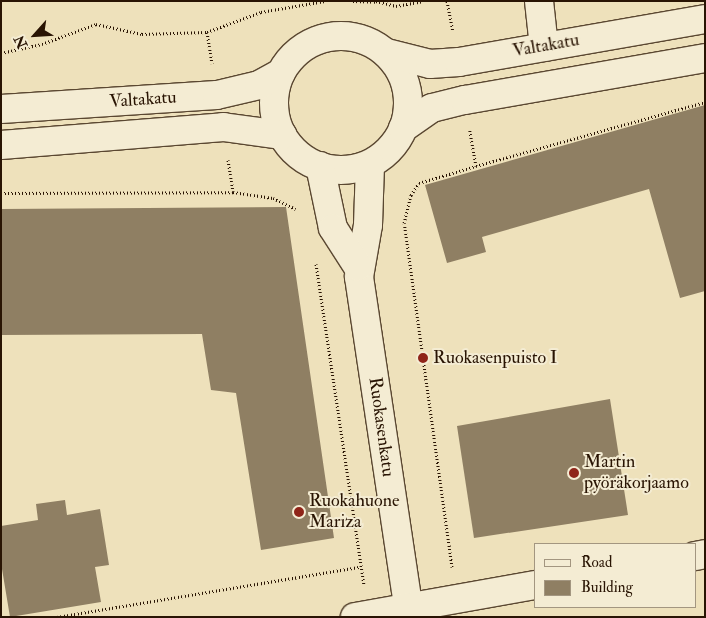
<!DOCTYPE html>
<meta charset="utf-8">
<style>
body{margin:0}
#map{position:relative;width:706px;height:618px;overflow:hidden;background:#eee1bb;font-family:"IM FELL Double Pica",serif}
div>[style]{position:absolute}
.building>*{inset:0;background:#8f7f63}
.path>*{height:3px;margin-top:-1.5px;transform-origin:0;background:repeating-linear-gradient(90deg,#291403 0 1px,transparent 0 3.5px)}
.roads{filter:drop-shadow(1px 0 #5a4731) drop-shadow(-1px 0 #5a4731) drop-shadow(0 1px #5a4731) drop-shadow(0 -1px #5a4731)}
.minor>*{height:28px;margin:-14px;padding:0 14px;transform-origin:14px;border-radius:14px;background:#f4ecd3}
.minor>.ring{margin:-14px;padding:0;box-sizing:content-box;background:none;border:28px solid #f4ecd3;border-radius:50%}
.dots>*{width:14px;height:14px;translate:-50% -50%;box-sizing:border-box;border:2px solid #f4ecd3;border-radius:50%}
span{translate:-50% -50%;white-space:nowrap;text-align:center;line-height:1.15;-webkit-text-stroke:4px #f4ecd3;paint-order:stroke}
.street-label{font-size:18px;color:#291403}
.poi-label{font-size:18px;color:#291403}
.left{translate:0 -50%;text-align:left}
.frame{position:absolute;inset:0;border:2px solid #291403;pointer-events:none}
.legend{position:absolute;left:534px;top:543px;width:162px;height:65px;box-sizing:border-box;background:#f4ecd3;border:1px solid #a39680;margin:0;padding:6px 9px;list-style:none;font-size:15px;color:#291403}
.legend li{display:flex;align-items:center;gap:10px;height:25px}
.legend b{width:25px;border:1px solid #a39680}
.north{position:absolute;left:10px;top:10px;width:50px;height:50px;-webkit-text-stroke:4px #f4ecd3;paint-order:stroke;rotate:244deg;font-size:14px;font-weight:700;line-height:20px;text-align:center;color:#291403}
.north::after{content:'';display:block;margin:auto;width:18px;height:22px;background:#291403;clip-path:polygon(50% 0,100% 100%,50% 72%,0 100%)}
</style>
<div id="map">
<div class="building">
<div style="clip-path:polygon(705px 105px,705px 291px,680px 298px,649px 189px,482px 237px,486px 252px,447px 263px,425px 185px)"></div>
<div style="clip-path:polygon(286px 207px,334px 538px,261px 550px,236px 393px,211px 390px,202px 334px,1px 335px,1px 209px)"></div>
<div style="clip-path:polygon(610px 399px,628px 515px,474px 538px,457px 426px)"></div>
<div style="clip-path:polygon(65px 500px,67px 515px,100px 509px,109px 565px,95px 567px,101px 602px,10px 617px,1px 563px,1px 526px,38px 520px,36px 504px)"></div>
</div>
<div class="path">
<div style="left:353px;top:1px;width:23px;rotate:2deg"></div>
<div style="left:376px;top:1px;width:21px;rotate:14deg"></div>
<div style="left:396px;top:6px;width:27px;rotate:-10deg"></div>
<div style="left:447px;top:1px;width:31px;rotate:79deg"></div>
<div style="left:207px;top:32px;width:32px;rotate:81deg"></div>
<div style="left:1px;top:53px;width:42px;rotate:-12.4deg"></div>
<div style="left:42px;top:44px;width:58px;rotate:-20.3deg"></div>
<div style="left:96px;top:24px;width:47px;rotate:12.3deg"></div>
<div style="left:142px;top:34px;width:65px;rotate:-1.8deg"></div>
<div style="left:207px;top:32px;width:58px;rotate:-20.3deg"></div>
<div style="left:261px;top:12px;width:65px;rotate:-9.8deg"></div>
<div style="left:228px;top:160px;width:32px;rotate:81deg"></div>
<div style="left:476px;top:166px;width:238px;rotate:-15.6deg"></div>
<div style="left:1px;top:193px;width:232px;rotate:-0.2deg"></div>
<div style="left:233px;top:192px;width:40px;rotate:8.5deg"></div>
<div style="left:273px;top:198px;width:25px;rotate:26deg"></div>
<div style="left:316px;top:264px;width:325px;rotate:81.5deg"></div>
<div style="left:452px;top:567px;width:347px;rotate:-97.9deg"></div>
<div style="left:404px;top:223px;width:29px;rotate:-76deg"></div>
<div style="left:411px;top:195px;width:14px;rotate:-56deg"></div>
<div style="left:419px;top:183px;width:59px;rotate:-16.6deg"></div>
<div style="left:476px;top:166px;width:36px;rotate:-100deg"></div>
<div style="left:57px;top:617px;width:306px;rotate:-9.4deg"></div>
</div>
<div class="roads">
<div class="minor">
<div style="left:539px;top:1px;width:46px;rotate:83.8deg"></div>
<div class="ring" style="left:274px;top:36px;width:106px;height:106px"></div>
<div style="left:387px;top:53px;width:44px;rotate:14.3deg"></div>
<div style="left:430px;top:64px;width:29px;rotate:-4deg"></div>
<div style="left:459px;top:62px;width:250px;rotate:-9.9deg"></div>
<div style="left:1px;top:109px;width:216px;rotate:-3.7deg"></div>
<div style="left:217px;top:95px;width:43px;rotate:-13.4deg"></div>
<div style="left:259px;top:85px;width:25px;rotate:-29deg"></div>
<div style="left:403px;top:128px;width:35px;rotate:-35deg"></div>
<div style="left:432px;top:108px;width:34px;rotate:-14deg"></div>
<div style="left:465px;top:100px;width:244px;rotate:-9.9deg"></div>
<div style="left:1px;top:145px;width:223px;rotate:-4.6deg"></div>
<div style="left:223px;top:127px;width:60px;rotate:7.7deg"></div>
<div style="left:370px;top:165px;width:60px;rotate:91.9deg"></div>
<div style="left:368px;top:225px;width:53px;rotate:99.8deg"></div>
<div style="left:359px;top:277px;width:344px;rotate:81.5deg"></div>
<div style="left:320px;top:166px;width:63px;rotate:78.2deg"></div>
<div style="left:333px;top:228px;width:46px;rotate:57.3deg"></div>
<div style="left:695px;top:556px;width:10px;rotate:-11deg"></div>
<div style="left:355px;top:617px;width:183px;rotate:-10.1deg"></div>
</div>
</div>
<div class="dots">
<div style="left:423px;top:358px;background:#8f2418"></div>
<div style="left:574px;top:473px;background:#8f2418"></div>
<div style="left:299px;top:512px;background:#8f2418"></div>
</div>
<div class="street-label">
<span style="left:546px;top:46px;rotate:-10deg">Valtakatu</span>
<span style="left:143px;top:100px;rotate:-4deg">Valtakatu</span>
<span style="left:381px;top:427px;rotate:82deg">Ruokasenkatu</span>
</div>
<div class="poi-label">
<span class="left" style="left:433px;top:358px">Ruokasenpuisto I</span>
<span class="left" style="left:584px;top:473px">Martin<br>pyöräkorjaamo</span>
<span class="left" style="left:309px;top:512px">Ruokahuone<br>Mariza</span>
</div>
<div class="frame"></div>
<ul class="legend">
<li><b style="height:6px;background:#f4ecd3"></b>Road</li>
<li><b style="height:14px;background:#8f7f63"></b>Building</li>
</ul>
<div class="north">N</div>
</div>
